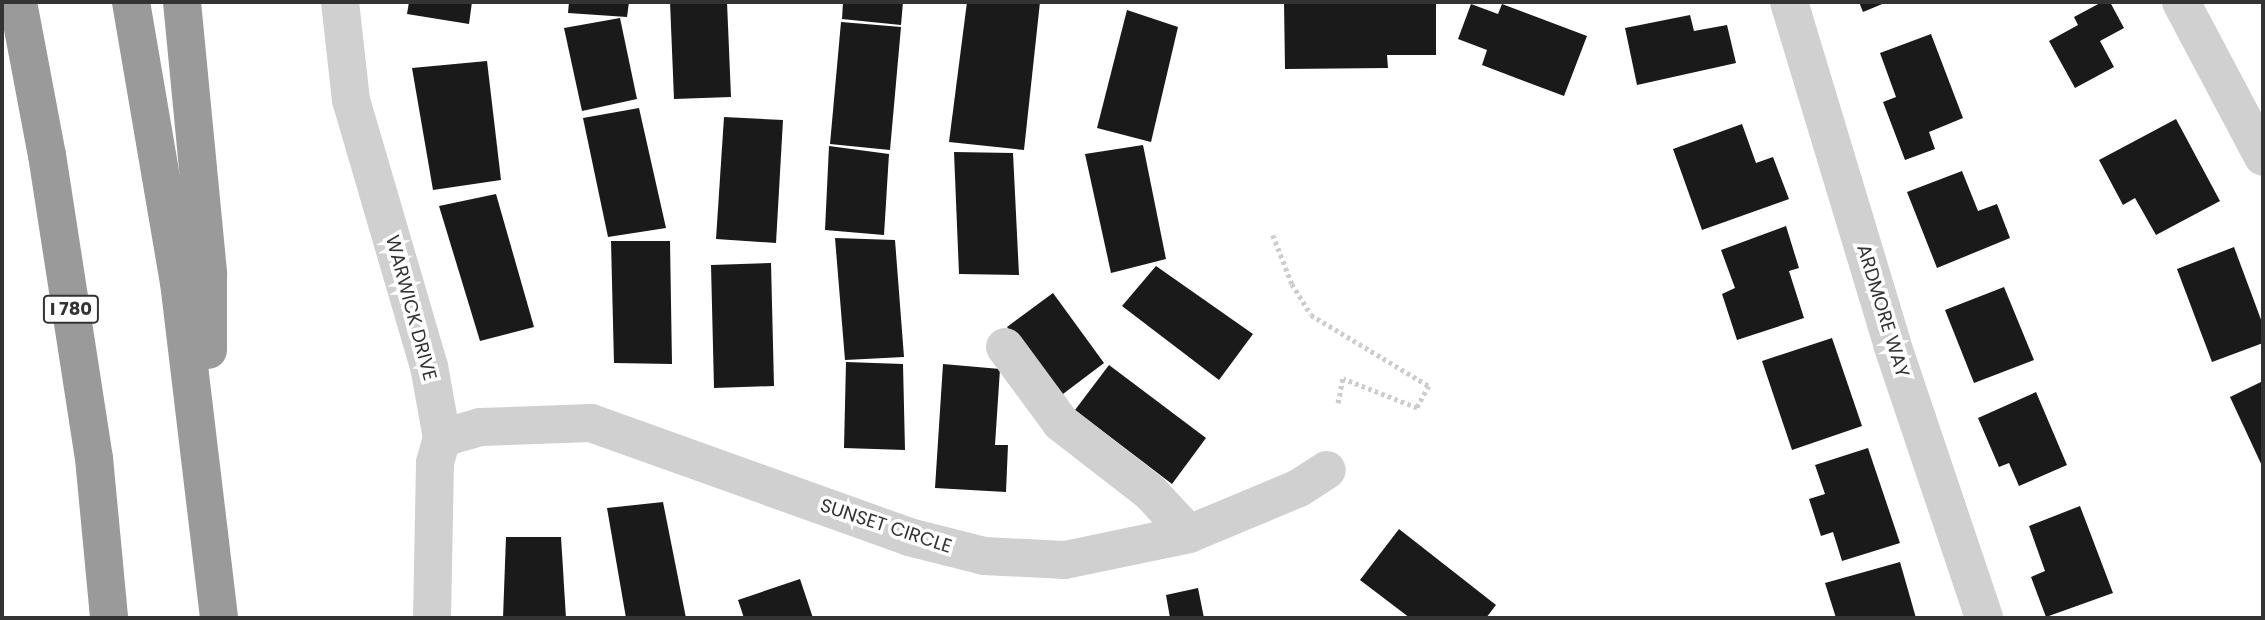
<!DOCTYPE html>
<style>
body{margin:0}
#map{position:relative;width:2265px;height:620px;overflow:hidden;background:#fff;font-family:Poppins,sans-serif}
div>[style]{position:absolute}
.building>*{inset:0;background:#1a1a1a}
.path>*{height:4.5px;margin-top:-2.25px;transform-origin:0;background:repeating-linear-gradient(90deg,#cdcdcd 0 3.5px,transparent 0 7px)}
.minor>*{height:38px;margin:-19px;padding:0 19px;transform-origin:19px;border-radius:19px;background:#d0d0d0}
.highway>*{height:38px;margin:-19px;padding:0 19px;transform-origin:19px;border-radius:19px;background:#9a9a9a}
span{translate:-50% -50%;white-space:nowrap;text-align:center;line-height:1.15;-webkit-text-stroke:7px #fff;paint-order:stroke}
.shield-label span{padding:2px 5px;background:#fff;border:2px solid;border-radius:5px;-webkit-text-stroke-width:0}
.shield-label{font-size:18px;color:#333;font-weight:700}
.street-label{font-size:19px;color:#333}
.frame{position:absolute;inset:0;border:4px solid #333;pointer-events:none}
</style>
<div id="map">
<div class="building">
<div style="clip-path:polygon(409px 2px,472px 2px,469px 24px,407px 14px)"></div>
<div style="clip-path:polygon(569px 2px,629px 2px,627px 17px,568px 13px)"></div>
<div style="clip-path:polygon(670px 2px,727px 2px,731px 97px,674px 99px)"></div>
<div style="clip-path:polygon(843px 2px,903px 2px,901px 25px,842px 19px)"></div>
<div style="clip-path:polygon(967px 2px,1040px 2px,1024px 150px,949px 142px)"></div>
<div style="clip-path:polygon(1284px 2px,1436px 2px,1436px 55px,1387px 55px,1388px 68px,1285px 69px)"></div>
<div style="clip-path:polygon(1859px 2px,1887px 2px,1863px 12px)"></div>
<div style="clip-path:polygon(2102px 2px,2110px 2px,2124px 28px,2100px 41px,2114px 67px,2075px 88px,2049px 41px,2078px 25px,2074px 17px)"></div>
<div style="clip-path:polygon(1471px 4px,1498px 14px,1502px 4px,1587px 36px,1564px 96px,1482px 65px,1487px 50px,1458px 39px)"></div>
<div style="clip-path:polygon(1127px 10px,1178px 27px,1151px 142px,1097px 128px)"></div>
<div style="clip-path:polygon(1690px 15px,1694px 31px,1727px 25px,1736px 63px,1637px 85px,1625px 28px)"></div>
<div style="clip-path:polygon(620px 18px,637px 99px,582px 111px,564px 28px)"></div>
<div style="clip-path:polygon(841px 22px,901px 27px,890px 150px,830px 144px)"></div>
<div style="clip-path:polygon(1931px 34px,1963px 118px,1929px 132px,1935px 149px,1905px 160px,1883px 102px,1896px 97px,1880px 53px)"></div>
<div style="clip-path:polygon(487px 61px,501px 180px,433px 190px,412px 68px)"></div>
<div style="clip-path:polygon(639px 108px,666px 228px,608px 237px,583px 118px)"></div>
<div style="clip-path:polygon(724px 117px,783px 120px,776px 243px,716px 239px)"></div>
<div style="clip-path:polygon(2176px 119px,2220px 201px,2156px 235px,2135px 198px,2123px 205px,2099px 160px)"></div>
<div style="clip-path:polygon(1742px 124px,1756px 163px,1773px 157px,1789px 199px,1702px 230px,1673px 149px)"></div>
<div style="clip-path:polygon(1143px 145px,1166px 259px,1111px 273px,1085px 154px)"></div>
<div style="clip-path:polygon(829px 146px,889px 154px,884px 235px,825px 230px)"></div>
<div style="clip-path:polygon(954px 152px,1013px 153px,1019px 275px,959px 274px)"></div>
<div style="clip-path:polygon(1962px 171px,1978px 211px,1997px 204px,2010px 238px,1937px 268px,1907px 192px)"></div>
<div style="clip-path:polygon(496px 194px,534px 327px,480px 341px,439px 206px)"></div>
<div style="clip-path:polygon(1786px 226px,1799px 268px,1789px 271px,1804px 318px,1737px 340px,1722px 294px,1735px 288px,1721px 250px)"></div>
<div style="clip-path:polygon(835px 238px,895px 240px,904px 357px,845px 360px)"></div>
<div style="clip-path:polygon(611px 241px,670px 241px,672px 364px,614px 363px)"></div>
<div style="clip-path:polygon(2234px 247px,2263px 325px,2263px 343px,2212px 362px,2177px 269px)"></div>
<div style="clip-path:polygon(771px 263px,774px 386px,714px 388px,711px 265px)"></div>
<div style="clip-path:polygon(1156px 266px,1253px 334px,1219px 380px,1122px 306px)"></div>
<div style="clip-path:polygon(2004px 287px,2034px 360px,1974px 383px,1945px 310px)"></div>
<div style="clip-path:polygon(1053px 293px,1104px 363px,1059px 397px,1007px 327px)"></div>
<div style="clip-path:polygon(1832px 338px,1862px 426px,1792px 450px,1762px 361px)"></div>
<div style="clip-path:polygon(846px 362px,903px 364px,905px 450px,844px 448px)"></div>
<div style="clip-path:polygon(943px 364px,1000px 369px,995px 445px,1008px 445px,1006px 492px,935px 488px)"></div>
<div style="clip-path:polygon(1109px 365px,1206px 438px,1172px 484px,1075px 410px)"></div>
<div style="clip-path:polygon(2263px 381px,2263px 468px,2230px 397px)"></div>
<div style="clip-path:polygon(2036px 392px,2067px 465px,2019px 486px,2009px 463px,1999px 467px,1978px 418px)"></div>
<div style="clip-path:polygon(1868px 448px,1900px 543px,1842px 561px,1833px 532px,1821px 536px,1809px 499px,1825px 494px,1815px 465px)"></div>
<div style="clip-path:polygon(663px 502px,686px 618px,626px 618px,607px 508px)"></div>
<div style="clip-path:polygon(2080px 506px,2113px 593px,2046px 617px,2031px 577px,2045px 571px,2029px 526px)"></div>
<div style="clip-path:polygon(1399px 529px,1496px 605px,1486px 618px,1410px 618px,1360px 580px)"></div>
<div style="clip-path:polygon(506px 537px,561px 537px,566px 618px,503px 618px)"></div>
<div style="clip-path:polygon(1900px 562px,1916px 618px,1836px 618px,1825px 583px)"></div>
<div style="clip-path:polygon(800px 579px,813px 618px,744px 618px,738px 600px)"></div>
<div style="clip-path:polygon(1198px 588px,1204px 618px,1170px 618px,1166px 595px)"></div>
</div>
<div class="path">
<div style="left:1273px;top:235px;width:53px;rotate:68.8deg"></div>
<div style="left:1292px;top:284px;width:36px;rotate:58deg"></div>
<div style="left:1311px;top:315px;width:138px;rotate:31deg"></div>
<div style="left:1429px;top:386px;width:25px;rotate:119deg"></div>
<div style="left:1417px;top:408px;width:79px;rotate:-158.6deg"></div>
<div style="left:1343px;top:379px;width:25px;rotate:101deg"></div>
</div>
<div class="minor">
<div style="left:340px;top:2px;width:99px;rotate:83.6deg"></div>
<div style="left:351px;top:100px;width:277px;rotate:73.7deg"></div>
<div style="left:429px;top:366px;width:73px;rotate:79.8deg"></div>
<div style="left:442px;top:438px;width:26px;rotate:106deg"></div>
<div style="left:435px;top:463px;width:155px;rotate:91.1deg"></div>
<div style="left:1789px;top:2px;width:357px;rotate:73.2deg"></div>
<div style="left:1892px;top:344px;width:289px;rotate:71.4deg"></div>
<div style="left:2181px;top:2px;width:175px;rotate:62.1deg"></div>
<div style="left:1005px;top:347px;width:94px;rotate:53.6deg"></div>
<div style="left:1061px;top:423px;width:113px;rotate:37.8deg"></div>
<div style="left:1150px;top:492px;width:57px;rotate:47.1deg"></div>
<div style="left:442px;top:438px;width:40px;rotate:-16deg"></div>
<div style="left:480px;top:427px;width:111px;rotate:-2.1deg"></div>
<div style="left:591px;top:423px;width:338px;rotate:19.7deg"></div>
<div style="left:909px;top:537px;width:77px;rotate:14.2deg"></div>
<div style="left:984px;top:556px;width:81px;rotate:2.8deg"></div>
<div style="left:1065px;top:560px;width:127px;rotate:-11.8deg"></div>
<div style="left:1189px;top:534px;width:119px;rotate:-22.7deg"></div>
<div style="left:1299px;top:488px;width:33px;rotate:-33deg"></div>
</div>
<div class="highway">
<div style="left:18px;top:2px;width:156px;rotate:79.3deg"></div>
<div style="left:47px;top:155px;width:307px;rotate:81.2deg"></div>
<div style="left:94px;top:458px;width:161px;rotate:84.6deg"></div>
<div style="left:131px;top:2px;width:284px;rotate:80.3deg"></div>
<div style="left:179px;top:282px;width:338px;rotate:83.2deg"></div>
<div style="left:182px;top:2px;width:273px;rotate:84.5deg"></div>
<div style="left:208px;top:274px;width:76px;rotate:90deg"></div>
</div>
<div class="shield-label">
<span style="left:71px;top:309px">I 780</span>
</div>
<div class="street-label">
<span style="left:411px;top:308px;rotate:75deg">WARWICK DRIVE</span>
<span style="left:1883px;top:311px;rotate:73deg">ARDMORE WAY</span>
<span style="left:886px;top:526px;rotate:18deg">SUNSET CIRCLE</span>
</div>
<div class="frame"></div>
</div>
